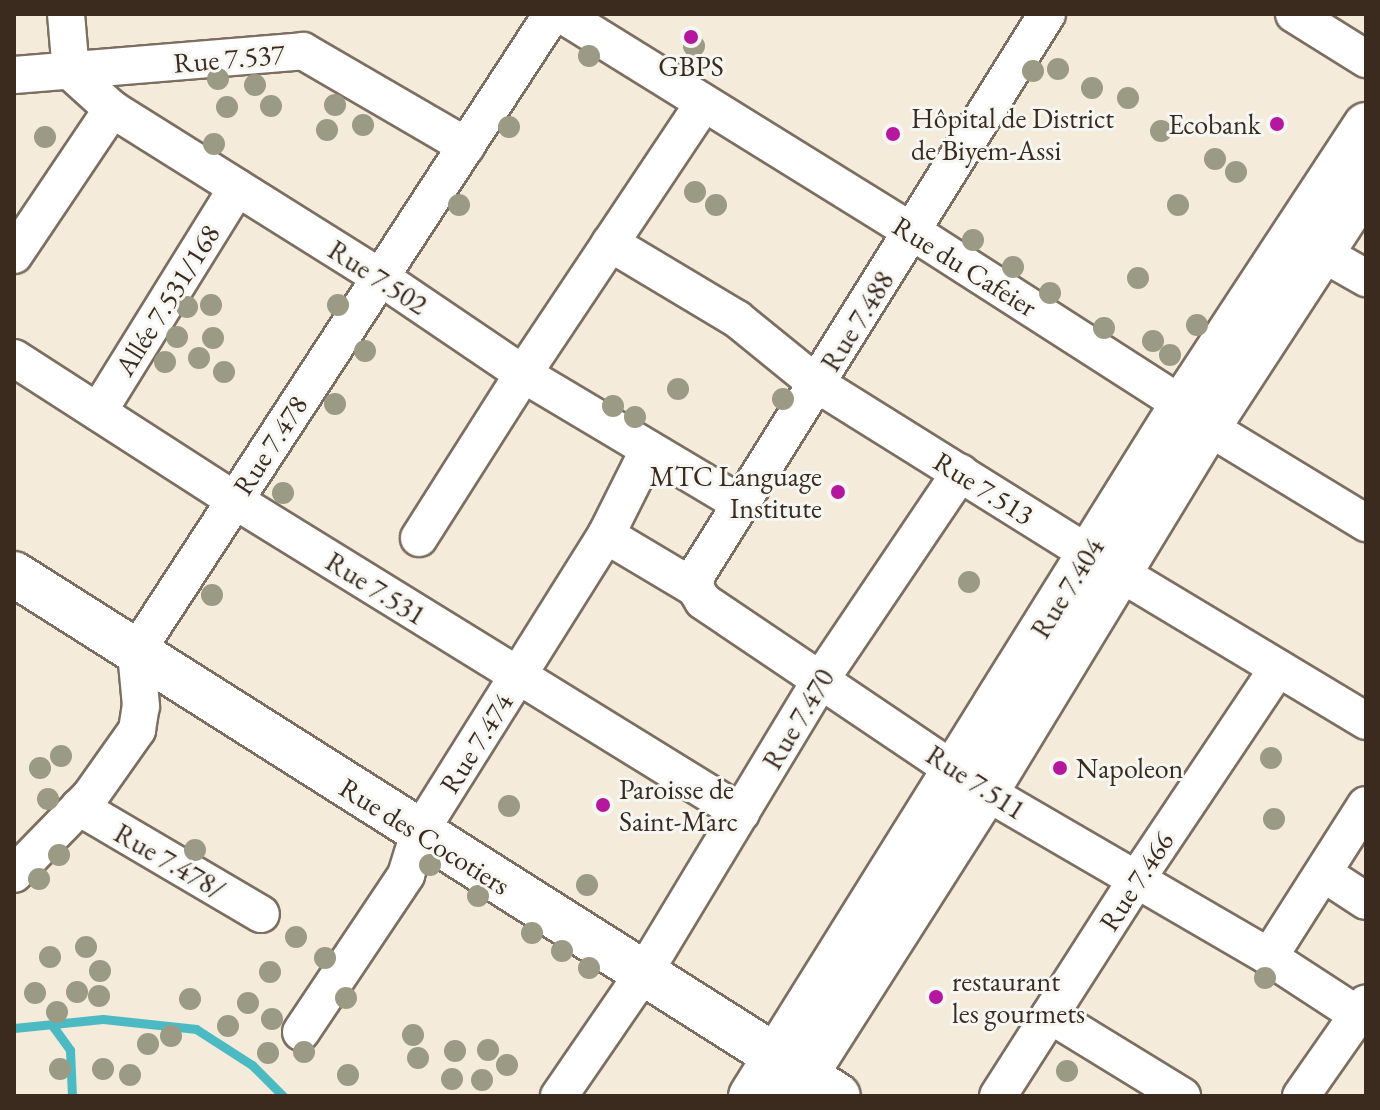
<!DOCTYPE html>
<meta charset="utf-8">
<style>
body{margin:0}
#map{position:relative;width:1380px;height:1110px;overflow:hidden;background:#f4ebdb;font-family:"EB Garamond",serif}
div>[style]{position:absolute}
.stream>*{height:9px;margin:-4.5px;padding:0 4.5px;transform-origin:4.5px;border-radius:4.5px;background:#4bbac3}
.roads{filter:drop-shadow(2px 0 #7c6e60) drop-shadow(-2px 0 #7c6e60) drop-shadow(0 2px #7c6e60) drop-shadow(0 -2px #7c6e60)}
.minor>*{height:36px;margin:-18px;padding:0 18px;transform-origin:18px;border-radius:18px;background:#fff}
.tertiary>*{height:44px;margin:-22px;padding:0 22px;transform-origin:22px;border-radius:22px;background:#fff}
.secondary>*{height:44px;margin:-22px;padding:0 22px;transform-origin:22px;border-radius:22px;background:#fff}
.trees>*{width:22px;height:22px;margin:-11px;border-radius:50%;background:#9b9a84}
.dots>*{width:22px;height:22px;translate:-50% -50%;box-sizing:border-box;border:4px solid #f6f6f2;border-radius:50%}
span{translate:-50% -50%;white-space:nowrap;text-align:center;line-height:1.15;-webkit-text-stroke:6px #f6f6f2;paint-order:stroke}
.street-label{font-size:28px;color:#3b2a1e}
.poi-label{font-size:28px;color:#3b2a1e}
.left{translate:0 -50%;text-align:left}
.right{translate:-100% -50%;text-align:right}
.frame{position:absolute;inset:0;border:16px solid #3b2a1e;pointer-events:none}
</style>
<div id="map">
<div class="stream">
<div style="left:52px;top:1025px;width:31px;rotate:54deg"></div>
<div style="left:70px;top:1050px;width:46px;rotate:87.5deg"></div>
<div style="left:14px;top:1028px;width:89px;rotate:-5.8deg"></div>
<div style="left:103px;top:1019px;width:94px;rotate:6.1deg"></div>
<div style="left:196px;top:1029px;width:67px;rotate:32.7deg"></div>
<div style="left:252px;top:1065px;width:44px;rotate:45deg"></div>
</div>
<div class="roads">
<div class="minor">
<div style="left:66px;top:14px;width:58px;rotate:85.1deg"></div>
<div style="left:71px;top:72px;width:55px;rotate:42.1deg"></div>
<div style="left:112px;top:109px;width:316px;rotate:32.1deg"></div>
<div style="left:380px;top:277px;width:173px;rotate:34.1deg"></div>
<div style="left:523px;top:374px;width:254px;rotate:30.8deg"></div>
<div style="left:561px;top:14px;width:414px;rotate:31.8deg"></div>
<div style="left:913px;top:232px;width:320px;rotate:32.7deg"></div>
<div style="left:1182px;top:405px;width:34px;rotate:40deg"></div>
<div style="left:1208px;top:427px;width:185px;rotate:31.3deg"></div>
<div style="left:1294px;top:14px;width:85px;rotate:32deg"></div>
<div style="left:14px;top:75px;width:290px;rotate:-4.7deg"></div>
<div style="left:303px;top:51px;width:189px;rotate:30.2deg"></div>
<div style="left:610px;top:243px;width:148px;rotate:30.9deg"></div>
<div style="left:737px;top:319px;width:103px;rotate:39.1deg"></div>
<div style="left:817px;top:384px;width:357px;rotate:32deg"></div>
<div style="left:1120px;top:573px;width:287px;rotate:31deg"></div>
<div style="left:1322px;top:253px;width:51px;rotate:29.6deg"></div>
<div style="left:14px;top:255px;width:176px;rotate:-56.1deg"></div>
<div style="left:14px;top:358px;width:262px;rotate:32.8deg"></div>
<div style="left:234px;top:500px;width:596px;rotate:31.69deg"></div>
<div style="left:98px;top:412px;width:264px;rotate:-58.2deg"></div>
<div style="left:606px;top:535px;width:104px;rotate:30.8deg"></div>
<div style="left:695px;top:588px;width:15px;rotate:58deg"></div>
<div style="left:703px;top:601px;width:341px;rotate:34deg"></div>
<div style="left:986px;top:792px;width:328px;rotate:30.2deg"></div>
<div style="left:1269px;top:957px;width:106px;rotate:33.1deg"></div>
<div style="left:419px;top:538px;width:194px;rotate:-57.6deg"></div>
<div style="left:523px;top:374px;width:324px;rotate:-56.3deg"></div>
<div style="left:695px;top:588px;width:14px;rotate:-82deg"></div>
<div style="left:697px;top:574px;width:660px;rotate:-57.99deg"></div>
<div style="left:79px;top:807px;width:211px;rotate:30.5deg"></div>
<div style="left:1323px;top:873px;width:51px;rotate:33.1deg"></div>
<div style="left:14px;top:874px;width:110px;rotate:-45.7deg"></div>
<div style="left:91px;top:795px;width:80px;rotate:-54.7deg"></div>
<div style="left:137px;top:730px;width:24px;rotate:-81deg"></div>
<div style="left:141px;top:706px;width:54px;rotate:-95.3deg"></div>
<div style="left:136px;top:652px;width:762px;rotate:-56.89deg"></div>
<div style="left:1269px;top:957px;width:180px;rotate:-57.5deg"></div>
<div style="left:1050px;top:1015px;width:155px;rotate:31.5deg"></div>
<div style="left:301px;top:1032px;width:189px;rotate:-56.2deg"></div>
<div style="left:406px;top:875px;width:44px;rotate:-72.8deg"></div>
<div style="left:419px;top:833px;width:352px;rotate:-57.9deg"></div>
<div style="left:606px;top:535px;width:94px;rotate:-63.4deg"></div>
<div style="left:559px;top:1096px;width:152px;rotate:-55.5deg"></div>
<div style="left:645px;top:971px;width:341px;rotate:-58.9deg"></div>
<div style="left:821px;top:679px;width:249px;rotate:-56deg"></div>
<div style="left:998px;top:1096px;width:256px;rotate:-57.4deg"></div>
<div style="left:1136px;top:880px;width:255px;rotate:-56.2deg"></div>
<div style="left:1301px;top:1096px;width:113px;rotate:-55deg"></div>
</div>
<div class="tertiary">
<div style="left:14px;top:574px;width:975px;rotate:32.35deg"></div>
</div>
<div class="secondary">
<div style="left:751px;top:1096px;width:814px;rotate:-58.05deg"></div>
<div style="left:1182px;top:405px;width:335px;rotate:-56.7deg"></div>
<div style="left:792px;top:1096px;width:361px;rotate:-57.5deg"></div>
<div style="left:986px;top:792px;width:427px;rotate:-58.7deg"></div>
<div style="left:1208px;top:427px;width:289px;rotate:-56.9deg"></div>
</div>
</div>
<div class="trees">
<div style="left:694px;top:46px"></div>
<div style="left:589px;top:56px"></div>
<div style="left:1058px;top:69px"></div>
<div style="left:1033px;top:71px"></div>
<div style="left:218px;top:79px"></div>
<div style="left:255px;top:85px"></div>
<div style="left:1092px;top:88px"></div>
<div style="left:1128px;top:98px"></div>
<div style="left:335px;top:105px"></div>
<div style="left:271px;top:106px"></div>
<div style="left:227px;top:107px"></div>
<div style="left:363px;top:125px"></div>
<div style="left:509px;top:127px"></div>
<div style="left:327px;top:130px"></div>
<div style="left:1161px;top:131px"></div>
<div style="left:45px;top:137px"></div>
<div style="left:214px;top:144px"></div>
<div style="left:1215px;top:159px"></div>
<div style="left:1236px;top:172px"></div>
<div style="left:695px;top:192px"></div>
<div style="left:459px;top:205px"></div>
<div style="left:716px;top:205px"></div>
<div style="left:1178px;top:205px"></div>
<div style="left:973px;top:240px"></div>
<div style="left:1013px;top:267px"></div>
<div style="left:1138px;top:278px"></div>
<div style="left:1050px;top:293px"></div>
<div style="left:211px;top:305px"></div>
<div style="left:338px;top:305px"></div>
<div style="left:187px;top:307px"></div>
<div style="left:1197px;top:325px"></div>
<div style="left:1104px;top:328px"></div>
<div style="left:177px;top:337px"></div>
<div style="left:213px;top:338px"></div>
<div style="left:1153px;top:341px"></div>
<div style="left:365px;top:351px"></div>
<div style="left:1170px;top:355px"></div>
<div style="left:199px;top:358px"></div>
<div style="left:165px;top:362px"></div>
<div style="left:224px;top:372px"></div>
<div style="left:678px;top:389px"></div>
<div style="left:783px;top:399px"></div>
<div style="left:335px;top:404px"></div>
<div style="left:613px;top:406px"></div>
<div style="left:635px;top:417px"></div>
<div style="left:283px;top:493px"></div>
<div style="left:969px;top:582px"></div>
<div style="left:212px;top:595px"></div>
<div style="left:61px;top:756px"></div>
<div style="left:1271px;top:758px"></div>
<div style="left:40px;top:768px"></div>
<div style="left:48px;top:799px"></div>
<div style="left:509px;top:806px"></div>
<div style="left:1274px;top:819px"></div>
<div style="left:195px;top:850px"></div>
<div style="left:59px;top:855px"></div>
<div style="left:430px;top:865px"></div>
<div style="left:39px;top:879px"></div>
<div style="left:587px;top:885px"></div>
<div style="left:478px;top:896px"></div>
<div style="left:532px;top:933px"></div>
<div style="left:296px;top:937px"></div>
<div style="left:86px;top:947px"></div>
<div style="left:562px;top:951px"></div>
<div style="left:50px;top:957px"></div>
<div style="left:325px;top:958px"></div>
<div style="left:589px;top:968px"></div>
<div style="left:100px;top:971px"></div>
<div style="left:270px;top:972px"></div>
<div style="left:1265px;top:978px"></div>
<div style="left:77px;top:992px"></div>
<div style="left:35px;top:993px"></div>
<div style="left:99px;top:996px"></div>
<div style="left:346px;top:998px"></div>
<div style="left:190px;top:999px"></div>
<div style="left:248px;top:1003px"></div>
<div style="left:57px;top:1012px"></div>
<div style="left:272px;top:1019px"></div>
<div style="left:228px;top:1026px"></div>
<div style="left:413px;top:1035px"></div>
<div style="left:171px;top:1036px"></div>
<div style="left:148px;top:1044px"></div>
<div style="left:488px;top:1050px"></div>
<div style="left:455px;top:1051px"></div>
<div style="left:304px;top:1052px"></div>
<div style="left:268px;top:1053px"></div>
<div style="left:418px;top:1058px"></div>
<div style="left:507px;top:1065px"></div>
<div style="left:60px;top:1069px"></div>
<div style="left:103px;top:1069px"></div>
<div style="left:1067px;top:1071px"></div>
<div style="left:130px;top:1075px"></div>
<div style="left:348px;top:1075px"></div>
<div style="left:452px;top:1079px"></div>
<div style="left:482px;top:1080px"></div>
</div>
<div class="dots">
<div style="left:691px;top:37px;background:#b5179e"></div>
<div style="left:1277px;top:124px;background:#b5179e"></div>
<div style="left:893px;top:134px;background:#b5179e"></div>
<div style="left:838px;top:492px;background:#b5179e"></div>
<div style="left:1060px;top:768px;background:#b5179e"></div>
<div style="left:603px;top:805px;background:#b5179e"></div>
<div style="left:936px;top:997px;background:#b5179e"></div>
</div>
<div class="street-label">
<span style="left:229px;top:58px;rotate:-5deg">Rue 7.537</span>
<span style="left:965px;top:266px;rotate:32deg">Rue du Cafeier</span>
<span style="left:378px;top:277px;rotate:33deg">Rue 7.502</span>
<span style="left:167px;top:300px;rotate:-58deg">Allée 7.531/168</span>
<span style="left:857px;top:321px;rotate:-58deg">Rue 7.488</span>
<span style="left:270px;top:445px;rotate:-57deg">Rue 7.478</span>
<span style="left:984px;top:488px;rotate:32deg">Rue 7.513</span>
<span style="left:376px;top:588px;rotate:32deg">Rue 7.531</span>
<span style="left:1067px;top:588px;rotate:-58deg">Rue 7.404</span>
<span style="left:798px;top:719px;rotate:-59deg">Rue 7.470</span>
<span style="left:476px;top:743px;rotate:-58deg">Rue 7.474</span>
<span style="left:976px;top:782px;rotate:33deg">Rue 7.511</span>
<span style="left:425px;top:836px;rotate:32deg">Rue des Cocotiers</span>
<span style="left:170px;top:861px;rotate:30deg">Rue 7.478/</span>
<span style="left:1136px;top:881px;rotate:-57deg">Rue 7.466</span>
</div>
<div class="poi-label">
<span style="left:691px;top:66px">GBPS</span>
<span class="left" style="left:911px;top:134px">Hôpital de District<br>de Biyem-Assi</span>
<span class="right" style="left:1261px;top:124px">Ecobank</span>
<span class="right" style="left:822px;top:492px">MTC Language<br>Institute</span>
<span class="left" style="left:1076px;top:768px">Napoleon</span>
<span class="left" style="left:619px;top:805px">Paroisse de<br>Saint-Marc</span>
<span class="left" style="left:952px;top:997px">restaurant<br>les gourmets</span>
</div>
<div class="frame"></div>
</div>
